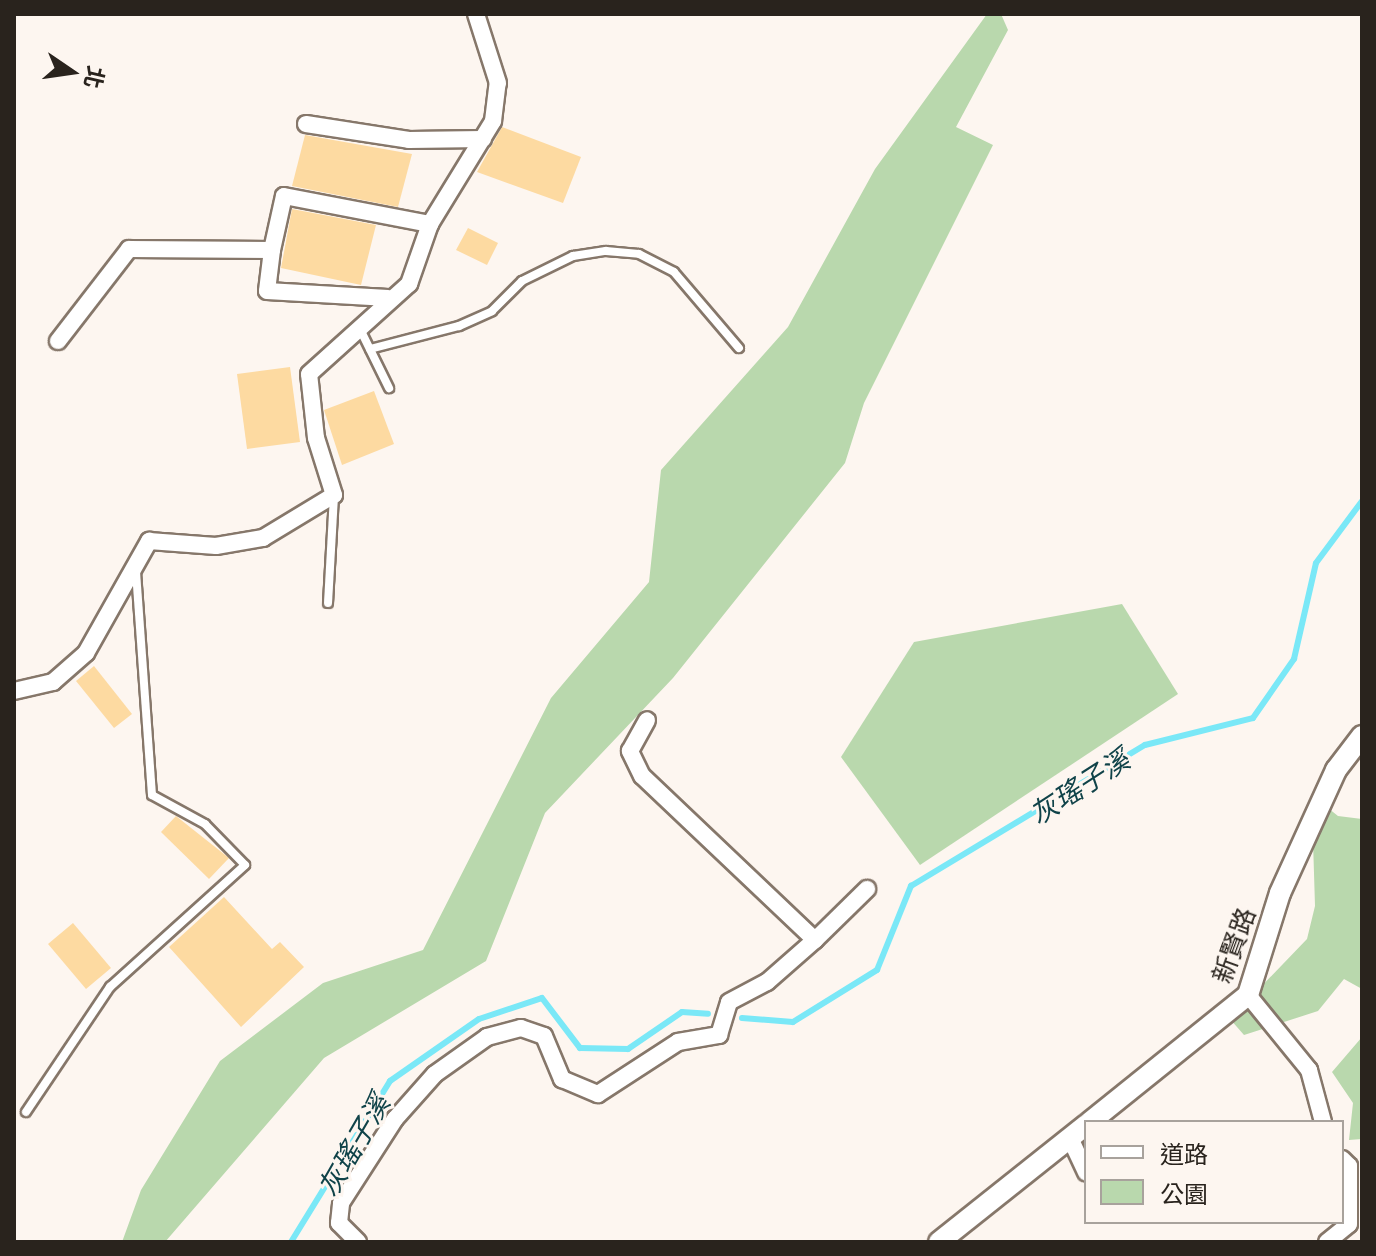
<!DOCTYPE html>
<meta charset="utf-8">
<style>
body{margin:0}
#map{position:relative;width:1376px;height:1256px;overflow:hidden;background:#fdf6f0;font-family:"Playfair Display","Noto Sans TC",serif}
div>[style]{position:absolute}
.green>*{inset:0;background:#b9d8ad}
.stream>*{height:6px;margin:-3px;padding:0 3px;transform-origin:3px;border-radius:3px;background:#7ae8f7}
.building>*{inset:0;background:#fddaa1}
.roads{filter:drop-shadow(2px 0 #86776a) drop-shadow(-2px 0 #86776a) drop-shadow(0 2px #86776a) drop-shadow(0 -2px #86776a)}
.service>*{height:8px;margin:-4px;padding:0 4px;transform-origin:4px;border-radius:4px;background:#fff}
.minor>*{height:16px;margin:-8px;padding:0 8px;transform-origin:8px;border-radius:8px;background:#fff}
.tertiary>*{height:20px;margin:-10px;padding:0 10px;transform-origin:10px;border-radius:10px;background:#fff}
span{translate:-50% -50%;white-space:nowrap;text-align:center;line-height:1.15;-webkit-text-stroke:6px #fdf6f0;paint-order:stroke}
.street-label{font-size:26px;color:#29231d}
.water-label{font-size:28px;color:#104349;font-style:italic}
.frame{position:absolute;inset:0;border:16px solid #29231d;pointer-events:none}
.legend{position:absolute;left:1084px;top:1120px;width:260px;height:104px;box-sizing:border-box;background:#fdf6f0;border:2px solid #a8a29c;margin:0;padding:10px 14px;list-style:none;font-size:24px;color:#29231d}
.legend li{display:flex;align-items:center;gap:16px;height:40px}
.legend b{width:40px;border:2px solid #a8a29c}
.north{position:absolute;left:32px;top:32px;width:80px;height:80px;-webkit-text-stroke:6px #fdf6f0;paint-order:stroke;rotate:103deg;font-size:22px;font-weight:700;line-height:32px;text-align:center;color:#29231d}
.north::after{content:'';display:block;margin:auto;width:28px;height:36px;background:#29231d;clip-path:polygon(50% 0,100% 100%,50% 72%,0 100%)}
</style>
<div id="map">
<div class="green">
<div style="clip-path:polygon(987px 14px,1001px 14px,1008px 30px,956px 127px,993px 145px,864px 403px,845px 463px,673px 678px,545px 813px,486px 961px,324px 1058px,165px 1242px,122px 1242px,141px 1190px,220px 1061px,323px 983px,423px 950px,551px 698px,649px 582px,661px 470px,788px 327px,875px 169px)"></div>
<div style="clip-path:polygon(1122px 604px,1178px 694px,920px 865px,841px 757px,914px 642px)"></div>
<div style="clip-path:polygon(1323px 804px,1338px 816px,1362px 819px,1362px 989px,1344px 979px,1318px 1011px,1244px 1035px,1230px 1019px,1307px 939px,1315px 906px,1313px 841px)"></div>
<div style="clip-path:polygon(1362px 1037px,1362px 1139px,1349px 1140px,1353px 1103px,1332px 1072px)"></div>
</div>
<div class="stream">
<div style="left:742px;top:1018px;width:51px;rotate:4.5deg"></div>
<div style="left:793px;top:1022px;width:99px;rotate:-31.8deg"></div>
<div style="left:877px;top:970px;width:91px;rotate:-68deg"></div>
<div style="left:911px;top:886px;width:273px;rotate:-31.1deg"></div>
<div style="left:1145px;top:745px;width:111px;rotate:-14deg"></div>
<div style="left:1253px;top:718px;width:72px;rotate:-55.2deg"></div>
<div style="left:1294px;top:659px;width:98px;rotate:-77.1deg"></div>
<div style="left:1316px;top:563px;width:77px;rotate:-53.4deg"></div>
<div style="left:291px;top:1242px;width:189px;rotate:-58.4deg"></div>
<div style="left:390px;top:1081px;width:108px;rotate:-34.9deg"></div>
<div style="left:479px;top:1019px;width:66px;rotate:-18.4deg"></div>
<div style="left:542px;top:998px;width:63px;rotate:52.8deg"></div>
<div style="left:580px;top:1048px;width:48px;rotate:1.2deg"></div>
<div style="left:628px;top:1049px;width:65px;rotate:-34.4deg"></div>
<div style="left:682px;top:1012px;width:26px;rotate:4deg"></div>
</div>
<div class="building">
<div style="clip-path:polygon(502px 127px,581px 157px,563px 203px,477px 172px)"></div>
<div style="clip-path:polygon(305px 135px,412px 154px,398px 207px,292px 186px)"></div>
<div style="clip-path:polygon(292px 209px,376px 225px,361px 285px,281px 268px)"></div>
<div style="clip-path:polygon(468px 228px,498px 243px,487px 265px,456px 250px)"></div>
<div style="clip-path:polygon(290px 367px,300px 442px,247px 449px,237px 374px)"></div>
<div style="clip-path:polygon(374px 391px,394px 444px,342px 465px,324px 410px)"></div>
<div style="clip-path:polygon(94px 666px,132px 714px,114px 728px,76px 681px)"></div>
<div style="clip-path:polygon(176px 816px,229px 858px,209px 879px,161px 832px)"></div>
<div style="clip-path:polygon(224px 897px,272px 949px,280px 942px,304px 967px,241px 1027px,169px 947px)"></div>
<div style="clip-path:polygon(73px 923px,111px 968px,86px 989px,48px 944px)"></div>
</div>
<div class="roads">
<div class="service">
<div style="left:360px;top:329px;width:66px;rotate:63.8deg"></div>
<div style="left:370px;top:349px;width:92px;rotate:-14.5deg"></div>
<div style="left:459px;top:326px;width:36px;rotate:-24deg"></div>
<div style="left:492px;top:311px;width:42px;rotate:-45deg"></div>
<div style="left:522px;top:281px;width:57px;rotate:-26.1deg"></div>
<div style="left:573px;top:256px;width:33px;rotate:-9deg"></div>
<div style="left:606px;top:251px;width:33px;rotate:5deg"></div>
<div style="left:639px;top:254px;width:39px;rotate:27deg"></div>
<div style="left:674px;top:272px;width:100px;rotate:49.5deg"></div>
<div style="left:328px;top:603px;width:107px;rotate:-86.8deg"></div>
<div style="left:26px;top:1112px;width:151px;rotate:-56.1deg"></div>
<div style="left:110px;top:987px;width:182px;rotate:-42.1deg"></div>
<div style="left:245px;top:865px;width:57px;rotate:-134.3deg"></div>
<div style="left:205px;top:824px;width:60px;rotate:-151.3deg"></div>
<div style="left:152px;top:795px;width:225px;rotate:-94.1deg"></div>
</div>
<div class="minor">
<div style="left:306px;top:124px;width:104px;rotate:8.8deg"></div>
<div style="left:409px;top:140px;width:74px;rotate:-0.8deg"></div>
<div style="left:272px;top:250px;width:41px;rotate:97deg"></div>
<div style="left:267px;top:291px;width:121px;rotate:3.3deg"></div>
<div style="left:58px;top:341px;width:116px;rotate:-52.3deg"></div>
<div style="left:129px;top:249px;width:143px;rotate:0.4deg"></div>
<div style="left:272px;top:250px;width:55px;rotate:-77.5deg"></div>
<div style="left:284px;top:196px;width:149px;rotate:10.9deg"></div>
<div style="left:14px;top:691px;width:40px;rotate:-13deg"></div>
<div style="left:53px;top:682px;width:44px;rotate:-41.3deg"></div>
<div style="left:86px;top:653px;width:129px;rotate:-60.6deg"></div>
<div style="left:149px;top:541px;width:67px;rotate:4.3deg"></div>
<div style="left:216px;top:546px;width:48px;rotate:-9.7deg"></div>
<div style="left:263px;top:538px;width:83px;rotate:-31.2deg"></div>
<div style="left:334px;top:495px;width:60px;rotate:-107.5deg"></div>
<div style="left:316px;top:438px;width:64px;rotate:-96.2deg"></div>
<div style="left:309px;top:374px;width:135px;rotate:-42deg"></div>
<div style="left:409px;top:284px;width:64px;rotate:-70.7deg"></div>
<div style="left:430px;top:224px;width:121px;rotate:-58.5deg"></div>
<div style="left:493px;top:121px;width:38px;rotate:-83deg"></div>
<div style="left:498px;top:83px;width:72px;rotate:-107.7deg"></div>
<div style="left:815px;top:940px;width:73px;rotate:-44.4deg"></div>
<div style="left:1248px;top:995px;width:97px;rotate:50.9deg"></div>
<div style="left:1309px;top:1070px;width:54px;rotate:74.9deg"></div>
<div style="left:1070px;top:1138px;width:38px;rotate:65deg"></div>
<div style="left:358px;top:1242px;width:27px;rotate:-135deg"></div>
<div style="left:339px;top:1223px;width:20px;rotate:-84deg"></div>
<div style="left:341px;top:1203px;width:100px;rotate:-57.3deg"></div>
<div style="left:395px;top:1119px;width:60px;rotate:-48.4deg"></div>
<div style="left:435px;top:1074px;width:64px;rotate:-35.4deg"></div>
<div style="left:487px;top:1037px;width:35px;rotate:-15deg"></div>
<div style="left:521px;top:1028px;width:24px;rotate:19deg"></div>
<div style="left:544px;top:1036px;width:47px;rotate:67.3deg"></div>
<div style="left:562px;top:1079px;width:39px;rotate:23deg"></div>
<div style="left:598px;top:1094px;width:95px;rotate:-33deg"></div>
<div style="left:678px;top:1042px;width:42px;rotate:-9.7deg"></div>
<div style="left:719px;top:1035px;width:34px;rotate:-73deg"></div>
<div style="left:729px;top:1002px;width:43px;rotate:-27.8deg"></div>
<div style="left:767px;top:982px;width:64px;rotate:-41.2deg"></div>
<div style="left:815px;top:940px;width:238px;rotate:-136.5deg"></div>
<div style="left:642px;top:776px;width:28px;rotate:-116deg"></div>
<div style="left:630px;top:751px;width:35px;rotate:-61deg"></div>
<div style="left:1327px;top:1242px;width:28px;rotate:-39deg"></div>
<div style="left:1349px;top:1224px;width:58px;rotate:-90deg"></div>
<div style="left:1349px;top:1166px;width:10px;rotate:-135deg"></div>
</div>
<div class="tertiary">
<div style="left:1090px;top:1122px;width:203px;rotate:-38.8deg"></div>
<div style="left:1248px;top:995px;width:107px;rotate:-72.6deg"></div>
<div style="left:1280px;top:893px;width:135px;rotate:-65.5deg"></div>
<div style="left:1336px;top:770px;width:43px;rotate:-52.6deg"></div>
<div style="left:939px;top:1242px;width:188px;rotate:-38.5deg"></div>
</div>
</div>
<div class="street-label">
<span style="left:1233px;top:945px;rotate:-70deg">新賢路</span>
</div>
<div class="water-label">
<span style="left:1079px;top:786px;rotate:-33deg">灰瑤子溪</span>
<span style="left:353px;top:1145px;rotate:-60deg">灰瑤子溪</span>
</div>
<div class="frame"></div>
<ul class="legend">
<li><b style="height:10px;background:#fff"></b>道路</li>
<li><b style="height:22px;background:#b9d8ad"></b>公園</li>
</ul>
<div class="north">北</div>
</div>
